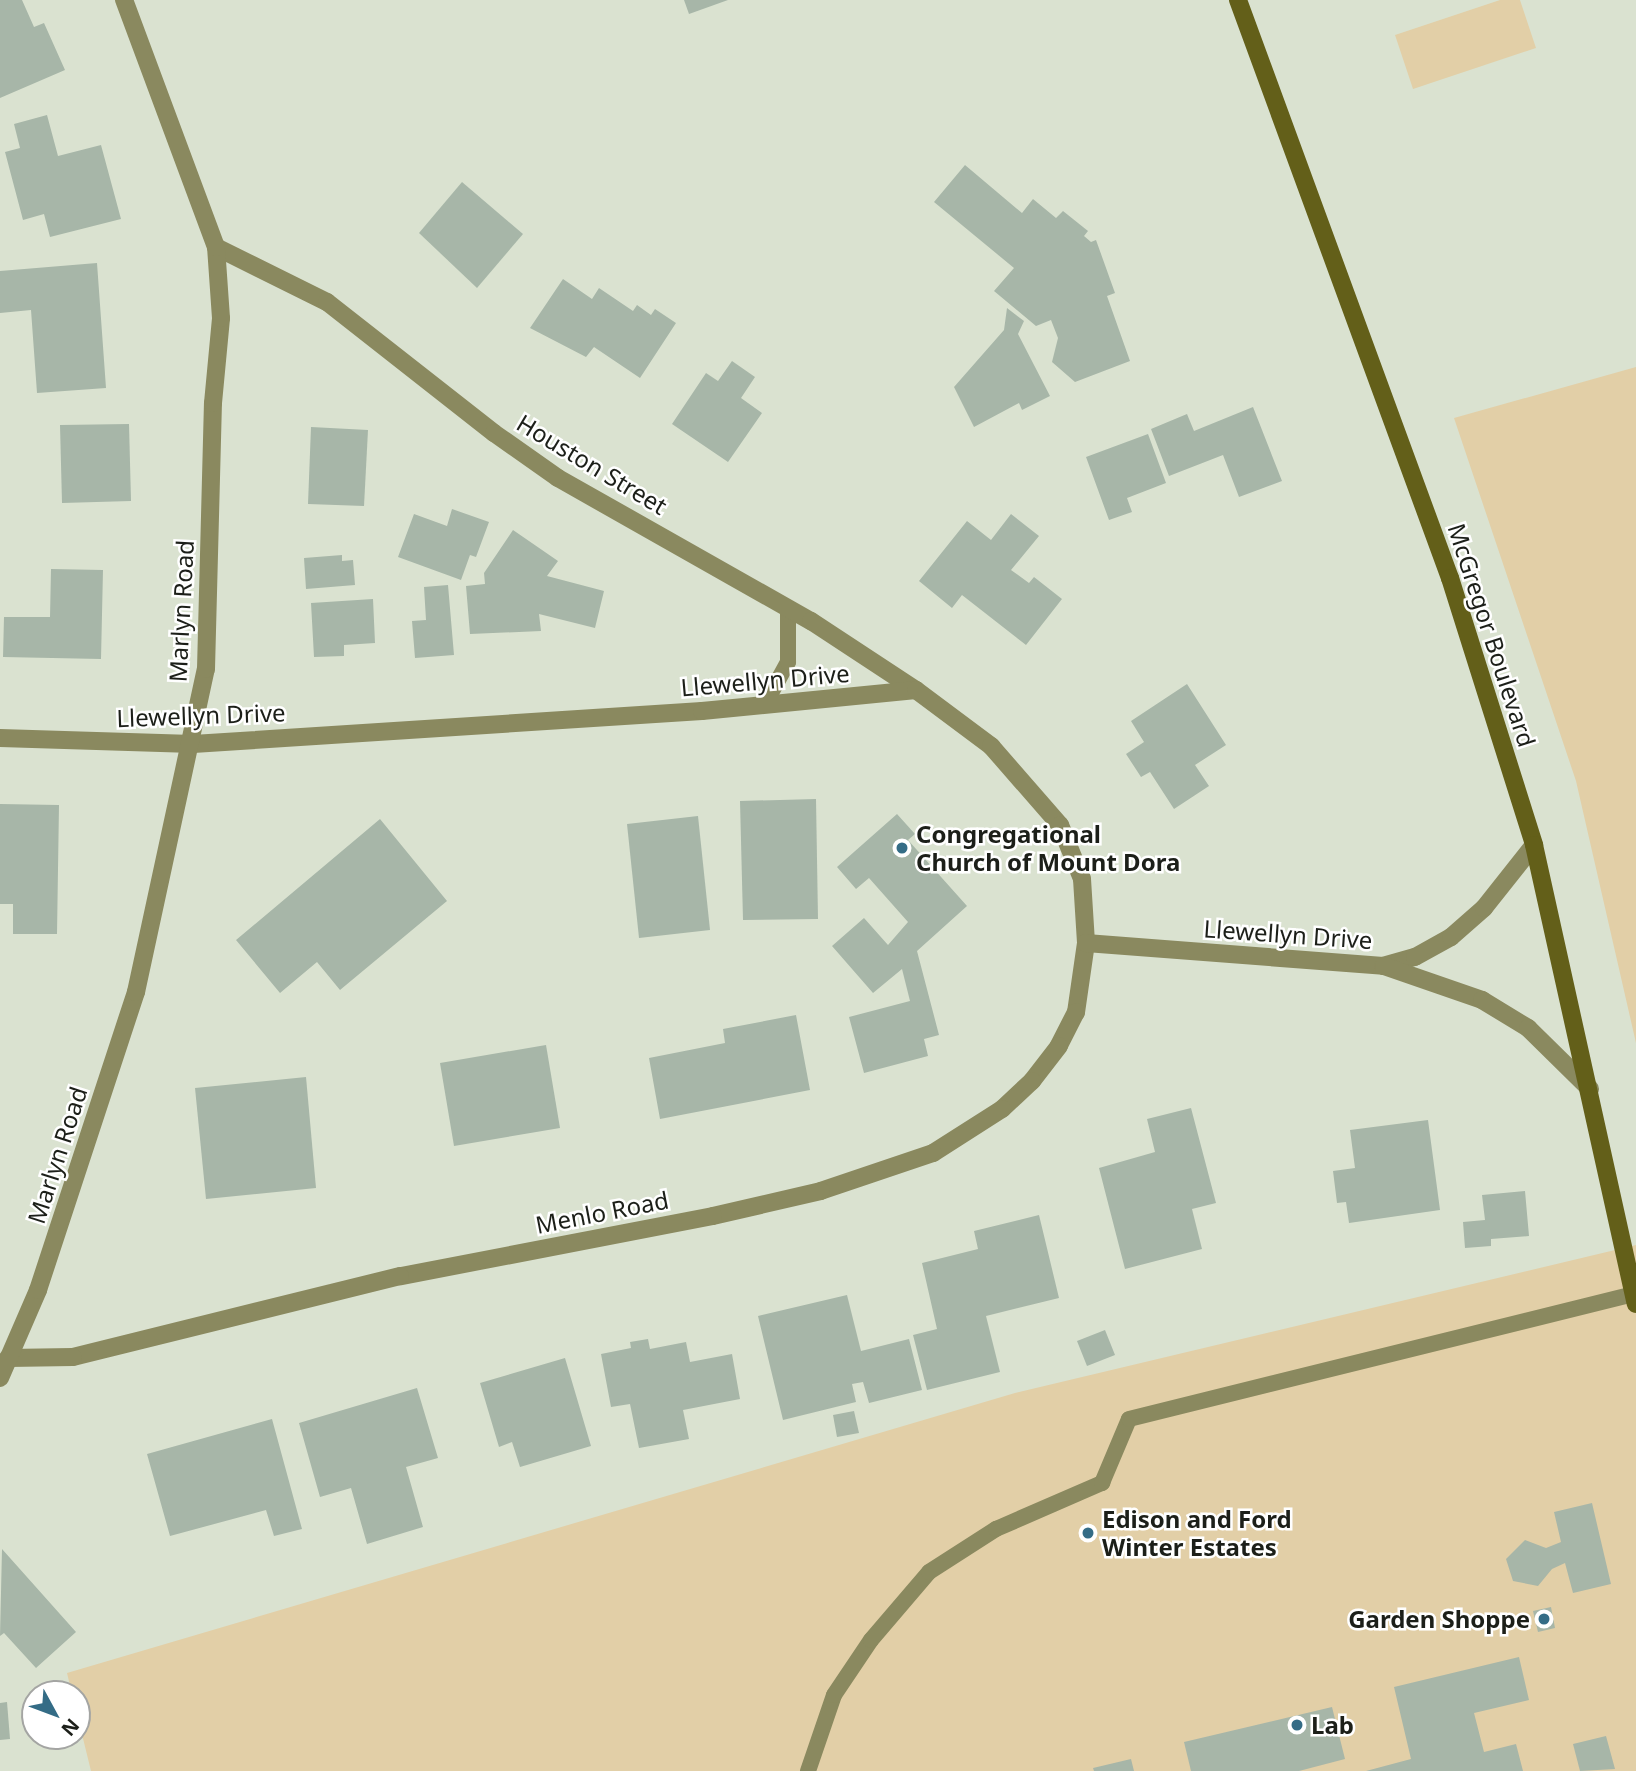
<!DOCTYPE html>
<style>
body{margin:0}
#map{position:relative;width:1636px;height:1771px;overflow:hidden;background:#dae2d0;font-family:"Noto Sans",sans-serif}
div>[style]{position:absolute}
.green>*{inset:0;background:#e2cfa7}
.building>*{inset:0;background:#a7b6a8}
.lane>*{height:16px;margin:-8px;padding:0 8px;transform-origin:8px;border-radius:8px;background:#8a895f}
.street>*{height:18px;margin:-9px;padding:0 9px;transform-origin:9px;border-radius:9px;background:#8a895f}
.secondary>*{height:18px;margin:-9px;padding:0 9px;transform-origin:9px;border-radius:9px;background:#635f19}
.dots>*{width:19px;height:19px;translate:-50% -50%;box-sizing:border-box;border:4px solid #fff;border-radius:50%}
span{translate:-50% -50%;white-space:nowrap;text-align:center;line-height:1.15;-webkit-text-stroke:5px #fff;paint-order:stroke}
.street-label{font-size:24px;color:#1c1f19}
.poi-label{font-size:24px;color:#1c1f19;font-weight:700}
.left{translate:0 -50%;text-align:left}
.right{translate:-100% -50%;text-align:right}
.north{position:absolute;left:21px;top:1680px;width:70px;height:70px;box-sizing:border-box;background:#fff;border:2px solid #a4a5a3;border-radius:50%;rotate:131deg;font-size:19px;font-weight:700;line-height:28px;text-align:center;color:#1c1f19}
.north::after{content:'';display:block;margin:auto;width:24px;height:32px;background:#346c86;clip-path:polygon(50% 0,100% 100%,50% 72%,0 100%)}
</style>
<div id="map">
<div class="green">
<div style="clip-path:polygon(1500px 0,1520px 0,1536px 48px,1413px 89px,1395px 35px)"></div>
<div style="clip-path:polygon(1636px 367px,1636px 1043px,1576px 781px,1454px 418px)"></div>
<div style="clip-path:polygon(1636px 1245px,1636px 1771px,91px 1771px,77px 1714px,77px 1694px,72px 1694px,67px 1673px,1015px 1393px)"></div>
</div>
<div class="building">
<div style="clip-path:polygon(0 0,22px 0,34px 27px,44px 23px,65px 70px,0 98px)"></div>
<div style="clip-path:polygon(684px 0,728px 0,689px 14px)"></div>
<div style="clip-path:polygon(47px 115px,58px 156px,101px 145px,121px 219px,50px 237px,44px 214px,23px 220px,5px 152px,20px 148px,14px 124px)"></div>
<div style="clip-path:polygon(965px 165px,1022px 213px,1033px 199px,1056px 218px,1063px 211px,1088px 231px,1084px 236px,1091px 242px,1096px 240px,1115px 293px,1107px 296px,1130px 361px,1075px 382px,1052px 362px,1058px 338px,1051px 320px,1036px 326px,994px 291px,1014px 268px,934px 202px)"></div>
<div style="clip-path:polygon(462px 182px,523px 234px,477px 288px,419px 233px)"></div>
<div style="clip-path:polygon(97px 263px,106px 388px,37px 393px,31px 310px,0 313px,0 271px)"></div>
<div style="clip-path:polygon(563px 279px,592px 299px,599px 288px,633px 311px,637px 305px,651px 315px,655px 309px,676px 323px,640px 378px,594px 347px,586px 357px,530px 328px)"></div>
<div style="clip-path:polygon(1007px 308px,1024px 321px,1018px 334px,1050px 396px,1022px 410px,1019px 403px,974px 427px,954px 387px,1004px 330px)"></div>
<div style="clip-path:polygon(732px 361px,755px 377px,741px 398px,762px 413px,728px 462px,672px 424px,706px 373px,718px 381px)"></div>
<div style="clip-path:polygon(1253px 407px,1282px 481px,1239px 497px,1223px 455px,1169px 476px,1151px 429px,1187px 414px,1194px 431px)"></div>
<div style="clip-path:polygon(129px 424px,131px 501px,62px 503px,60px 425px)"></div>
<div style="clip-path:polygon(311px 427px,368px 430px,364px 506px,308px 504px)"></div>
<div style="clip-path:polygon(1148px 434px,1166px 483px,1127px 498px,1132px 512px,1109px 520px,1086px 457px)"></div>
<div style="clip-path:polygon(452px 509px,489px 522px,476px 557px,470px 555px,461px 580px,398px 557px,414px 514px,447px 526px)"></div>
<div style="clip-path:polygon(1011px 514px,1039px 536px,1011px 570px,1029px 583px,1034px 577px,1062px 599px,1026px 645px,962px 595px,952px 608px,919px 581px,967px 521px,991px 540px)"></div>
<div style="clip-path:polygon(513px 530px,558px 561px,547px 576px,604px 591px,595px 628px,539px 614px,541px 631px,470px 634px,466px 586px,485px 584px,484px 573px)"></div>
<div style="clip-path:polygon(342px 555px,342px 561px,353px 560px,355px 585px,306px 589px,304px 558px)"></div>
<div style="clip-path:polygon(51px 569px,103px 570px,101px 659px,3px 657px,4px 617px,50px 617px)"></div>
<div style="clip-path:polygon(448px 585px,454px 655px,415px 658px,412px 621px,426px 620px,424px 587px)"></div>
<div style="clip-path:polygon(373px 599px,375px 643px,344px 645px,344px 656px,314px 657px,311px 603px)"></div>
<div style="clip-path:polygon(1187px 684px,1226px 745px,1195px 765px,1209px 786px,1174px 809px,1150px 772px,1141px 777px,1126px 754px,1144px 742px,1131px 721px)"></div>
<div style="clip-path:polygon(816px 799px,818px 919px,743px 920px,740px 801px)"></div>
<div style="clip-path:polygon(0 804px,59px 805px,57px 934px,13px 934px,13px 904px,0 904px)"></div>
<div style="clip-path:polygon(897px 814px,915px 834px,908px 840px,967px 906px,917px 951px,939px 1035px,924px 1039px,928px 1056px,864px 1073px,849px 1017px,910px 1001px,902px 969px,873px 993px,832px 946px,864px 918px,888px 945px,908px 922px,869px 878px,856px 889px,837px 867px)"></div>
<div style="clip-path:polygon(698px 816px,710px 930px,639px 938px,627px 824px)"></div>
<div style="clip-path:polygon(380px 819px,447px 901px,340px 990px,317px 962px,280px 993px,236px 940px)"></div>
<div style="clip-path:polygon(796px 1015px,810px 1090px,660px 1119px,649px 1058px,725px 1043px,723px 1029px)"></div>
<div style="clip-path:polygon(546px 1045px,560px 1128px,454px 1146px,440px 1063px)"></div>
<div style="clip-path:polygon(306px 1077px,316px 1188px,206px 1199px,195px 1088px)"></div>
<div style="clip-path:polygon(1191px 1108px,1216px 1203px,1192px 1209px,1202px 1249px,1125px 1269px,1099px 1168px,1155px 1152px,1147px 1119px)"></div>
<div style="clip-path:polygon(1428px 1120px,1440px 1210px,1349px 1223px,1346px 1202px,1337px 1203px,1333px 1171px,1355px 1168px,1350px 1130px)"></div>
<div style="clip-path:polygon(1525px 1191px,1529px 1236px,1491px 1239px,1491px 1246px,1465px 1248px,1463px 1222px,1485px 1220px,1482px 1195px)"></div>
<div style="clip-path:polygon(1039px 1215px,1059px 1298px,986px 1316px,1000px 1372px,927px 1390px,913px 1335px,937px 1329px,922px 1263px,978px 1249px,974px 1231px)"></div>
<div style="clip-path:polygon(847px 1295px,861px 1351px,909px 1339px,922px 1390px,869px 1403px,863px 1382px,852px 1384px,856px 1402px,783px 1420px,758px 1316px)"></div>
<div style="clip-path:polygon(1105px 1330px,1115px 1355px,1087px 1366px,1077px 1341px)"></div>
<div style="clip-path:polygon(648px 1339px,650px 1349px,686px 1342px,690px 1362px,732px 1354px,740px 1399px,683px 1410px,689px 1439px,639px 1448px,630px 1404px,611px 1407px,601px 1354px,631px 1348px,630px 1342px)"></div>
<div style="clip-path:polygon(565px 1358px,591px 1446px,520px 1467px,512px 1442px,499px 1447px,480px 1383px)"></div>
<div style="clip-path:polygon(417px 1388px,438px 1458px,406px 1467px,423px 1527px,367px 1544px,351px 1488px,320px 1497px,299px 1423px)"></div>
<div style="clip-path:polygon(854px 1411px,859px 1433px,837px 1437px,833px 1415px)"></div>
<div style="clip-path:polygon(272px 1419px,302px 1529px,274px 1536px,266px 1510px,170px 1536px,147px 1454px)"></div>
<div style="clip-path:polygon(1592px 1503px,1611px 1584px,1573px 1593px,1565px 1563px,1552px 1569px,1538px 1586px,1513px 1581px,1506px 1559px,1525px 1540px,1546px 1548px,1561px 1542px,1554px 1512px)"></div>
<div style="clip-path:polygon(2px 1549px,76px 1632px,36px 1668px,4px 1633px,0 1636px)"></div>
<div style="clip-path:polygon(1551px 1607px,1555px 1628px,1538px 1632px,1533px 1611px)"></div>
<div style="clip-path:polygon(1519px 1657px,1529px 1700px,1474px 1713px,1484px 1752px,1516px 1744px,1523px 1771px,1366px 1771px,1411px 1759px,1394px 1687px)"></div>
<div style="clip-path:polygon(7px 1702px,10px 1739px,0 1740px,0 1703px)"></div>
<div style="clip-path:polygon(1332px 1707px,1345px 1759px,1299px 1771px,1191px 1771px,1184px 1742px)"></div>
<div style="clip-path:polygon(1606px 1736px,1615px 1769px,1580px 1771px,1573px 1744px)"></div>
<div style="clip-path:polygon(1131px 1759px,1134px 1771px,1094px 1771px,1093px 1768px)"></div>
</div>
<div class="lane">
<div style="left:765px;top:704px;width:48px;rotate:-61.3deg"></div>
<div style="left:788px;top:662px;width:54px;rotate:-90deg"></div>
<div style="left:808px;top:1771px;width:80px;rotate:-71.1deg"></div>
<div style="left:834px;top:1695px;width:66px;rotate:-56.1deg"></div>
<div style="left:871px;top:1640px;width:89px;rotate:-49.5deg"></div>
<div style="left:929px;top:1572px;width:80px;rotate:-32.7deg"></div>
<div style="left:996px;top:1529px;width:116px;rotate:-23.5deg"></div>
<div style="left:1102px;top:1483px;width:69px;rotate:-67.1deg"></div>
<div style="left:1129px;top:1419px;width:520px;rotate:-13.9deg"></div>
</div>
<div class="street">
<div style="left:216px;top:247px;width:124px;rotate:26.4deg"></div>
<div style="left:327px;top:302px;width:212px;rotate:38.1deg"></div>
<div style="left:494px;top:433px;width:78px;rotate:35.1deg"></div>
<div style="left:558px;top:478px;width:291px;rotate:29.5deg"></div>
<div style="left:811px;top:621px;width:126px;rotate:33.3deg"></div>
<div style="left:0;top:738px;width:193px;rotate:1.8deg"></div>
<div style="left:193px;top:744px;width:510px;rotate:-3.71deg"></div>
<div style="left:702px;top:711px;width:215px;rotate:-5.6deg"></div>
<div style="left:916px;top:690px;width:94px;rotate:36.7deg"></div>
<div style="left:991px;top:746px;width:105px;rotate:48.9deg"></div>
<div style="left:1060px;top:825px;width:58px;rotate:67.8deg"></div>
<div style="left:1082px;top:879px;width:64px;rotate:86.4deg"></div>
<div style="left:1086px;top:943px;width:70px;rotate:98.2deg"></div>
<div style="left:1076px;top:1012px;width:38px;rotate:117deg"></div>
<div style="left:1059px;top:1046px;width:44px;rotate:127.6deg"></div>
<div style="left:1032px;top:1081px;width:41px;rotate:137deg"></div>
<div style="left:1002px;top:1109px;width:82px;rotate:147.5deg"></div>
<div style="left:933px;top:1153px;width:118px;rotate:161.3deg"></div>
<div style="left:821px;top:1191px;width:111px;rotate:167deg"></div>
<div style="left:713px;top:1216px;width:319px;rotate:169.1deg"></div>
<div style="left:400px;top:1276px;width:337px;rotate:166.1deg"></div>
<div style="left:73px;top:1357px;width:65px;rotate:179.1deg"></div>
<div style="left:1086px;top:943px;width:298px;rotate:4.4deg"></div>
<div style="left:1383px;top:966px;width:33px;rotate:-16deg"></div>
<div style="left:1415px;top:957px;width:41px;rotate:-29.1deg"></div>
<div style="left:1451px;top:937px;width:44px;rotate:-41.3deg"></div>
<div style="left:1484px;top:908px;width:80px;rotate:-51.6deg"></div>
<div style="left:1384px;top:966px;width:104px;rotate:19.1deg"></div>
<div style="left:1482px;top:1000px;width:54px;rotate:31.3deg"></div>
<div style="left:1528px;top:1028px;width:87px;rotate:44.5deg"></div>
<div style="left:0;top:1378px;width:96px;rotate:-66.6deg"></div>
<div style="left:38px;top:1290px;width:314px;rotate:-71.8deg"></div>
<div style="left:136px;top:992px;width:330px;rotate:-77.8deg"></div>
<div style="left:206px;top:669px;width:266px;rotate:-88.5deg"></div>
<div style="left:213px;top:403px;width:85px;rotate:-84.6deg"></div>
<div style="left:221px;top:318px;width:71px;rotate:-94deg"></div>
<div style="left:216px;top:247px;width:264px;rotate:-110.4deg"></div>
</div>
<div class="secondary">
<div style="left:1238px;top:0;width:616px;rotate:69.86deg"></div>
<div style="left:1450px;top:578px;width:280px;rotate:72.5deg"></div>
<div style="left:1534px;top:845px;width:470px;rotate:77.5deg"></div>
</div>
<div class="dots">
<div style="left:902px;top:848px;background:#346c86"></div>
<div style="left:1088px;top:1533px;background:#346c86"></div>
<div style="left:1544px;top:1619px;background:#346c86"></div>
<div style="left:1297px;top:1725px;background:#346c86"></div>
</div>
<div class="street-label">
<span style="left:592px;top:464px;rotate:31deg">Houston Street</span>
<span style="left:181px;top:611px;rotate:-87deg">Marlyn Road</span>
<span style="left:1492px;top:635px;rotate:72deg">McGregor Boulevard</span>
<span style="left:765px;top:680px;rotate:-5deg">Llewellyn Drive</span>
<span style="left:201px;top:715px;rotate:-2deg">Llewellyn Drive</span>
<span style="left:1288px;top:934px;rotate:4deg">Llewellyn Drive</span>
<span style="left:57px;top:1155px;rotate:-72deg">Marlyn Road</span>
<span style="left:602px;top:1212px;rotate:-11deg">Menlo Road</span>
</div>
<div class="poi-label">
<span class="left" style="left:916px;top:848px">Congregational<br>Church of Mount Dora</span>
<span class="left" style="left:1102px;top:1533px">Edison and Ford<br>Winter Estates</span>
<span class="right" style="left:1530px;top:1619px">Garden Shoppe</span>
<span class="left" style="left:1311px;top:1725px">Lab</span>
</div>
<div class="north">N</div>
</div>
